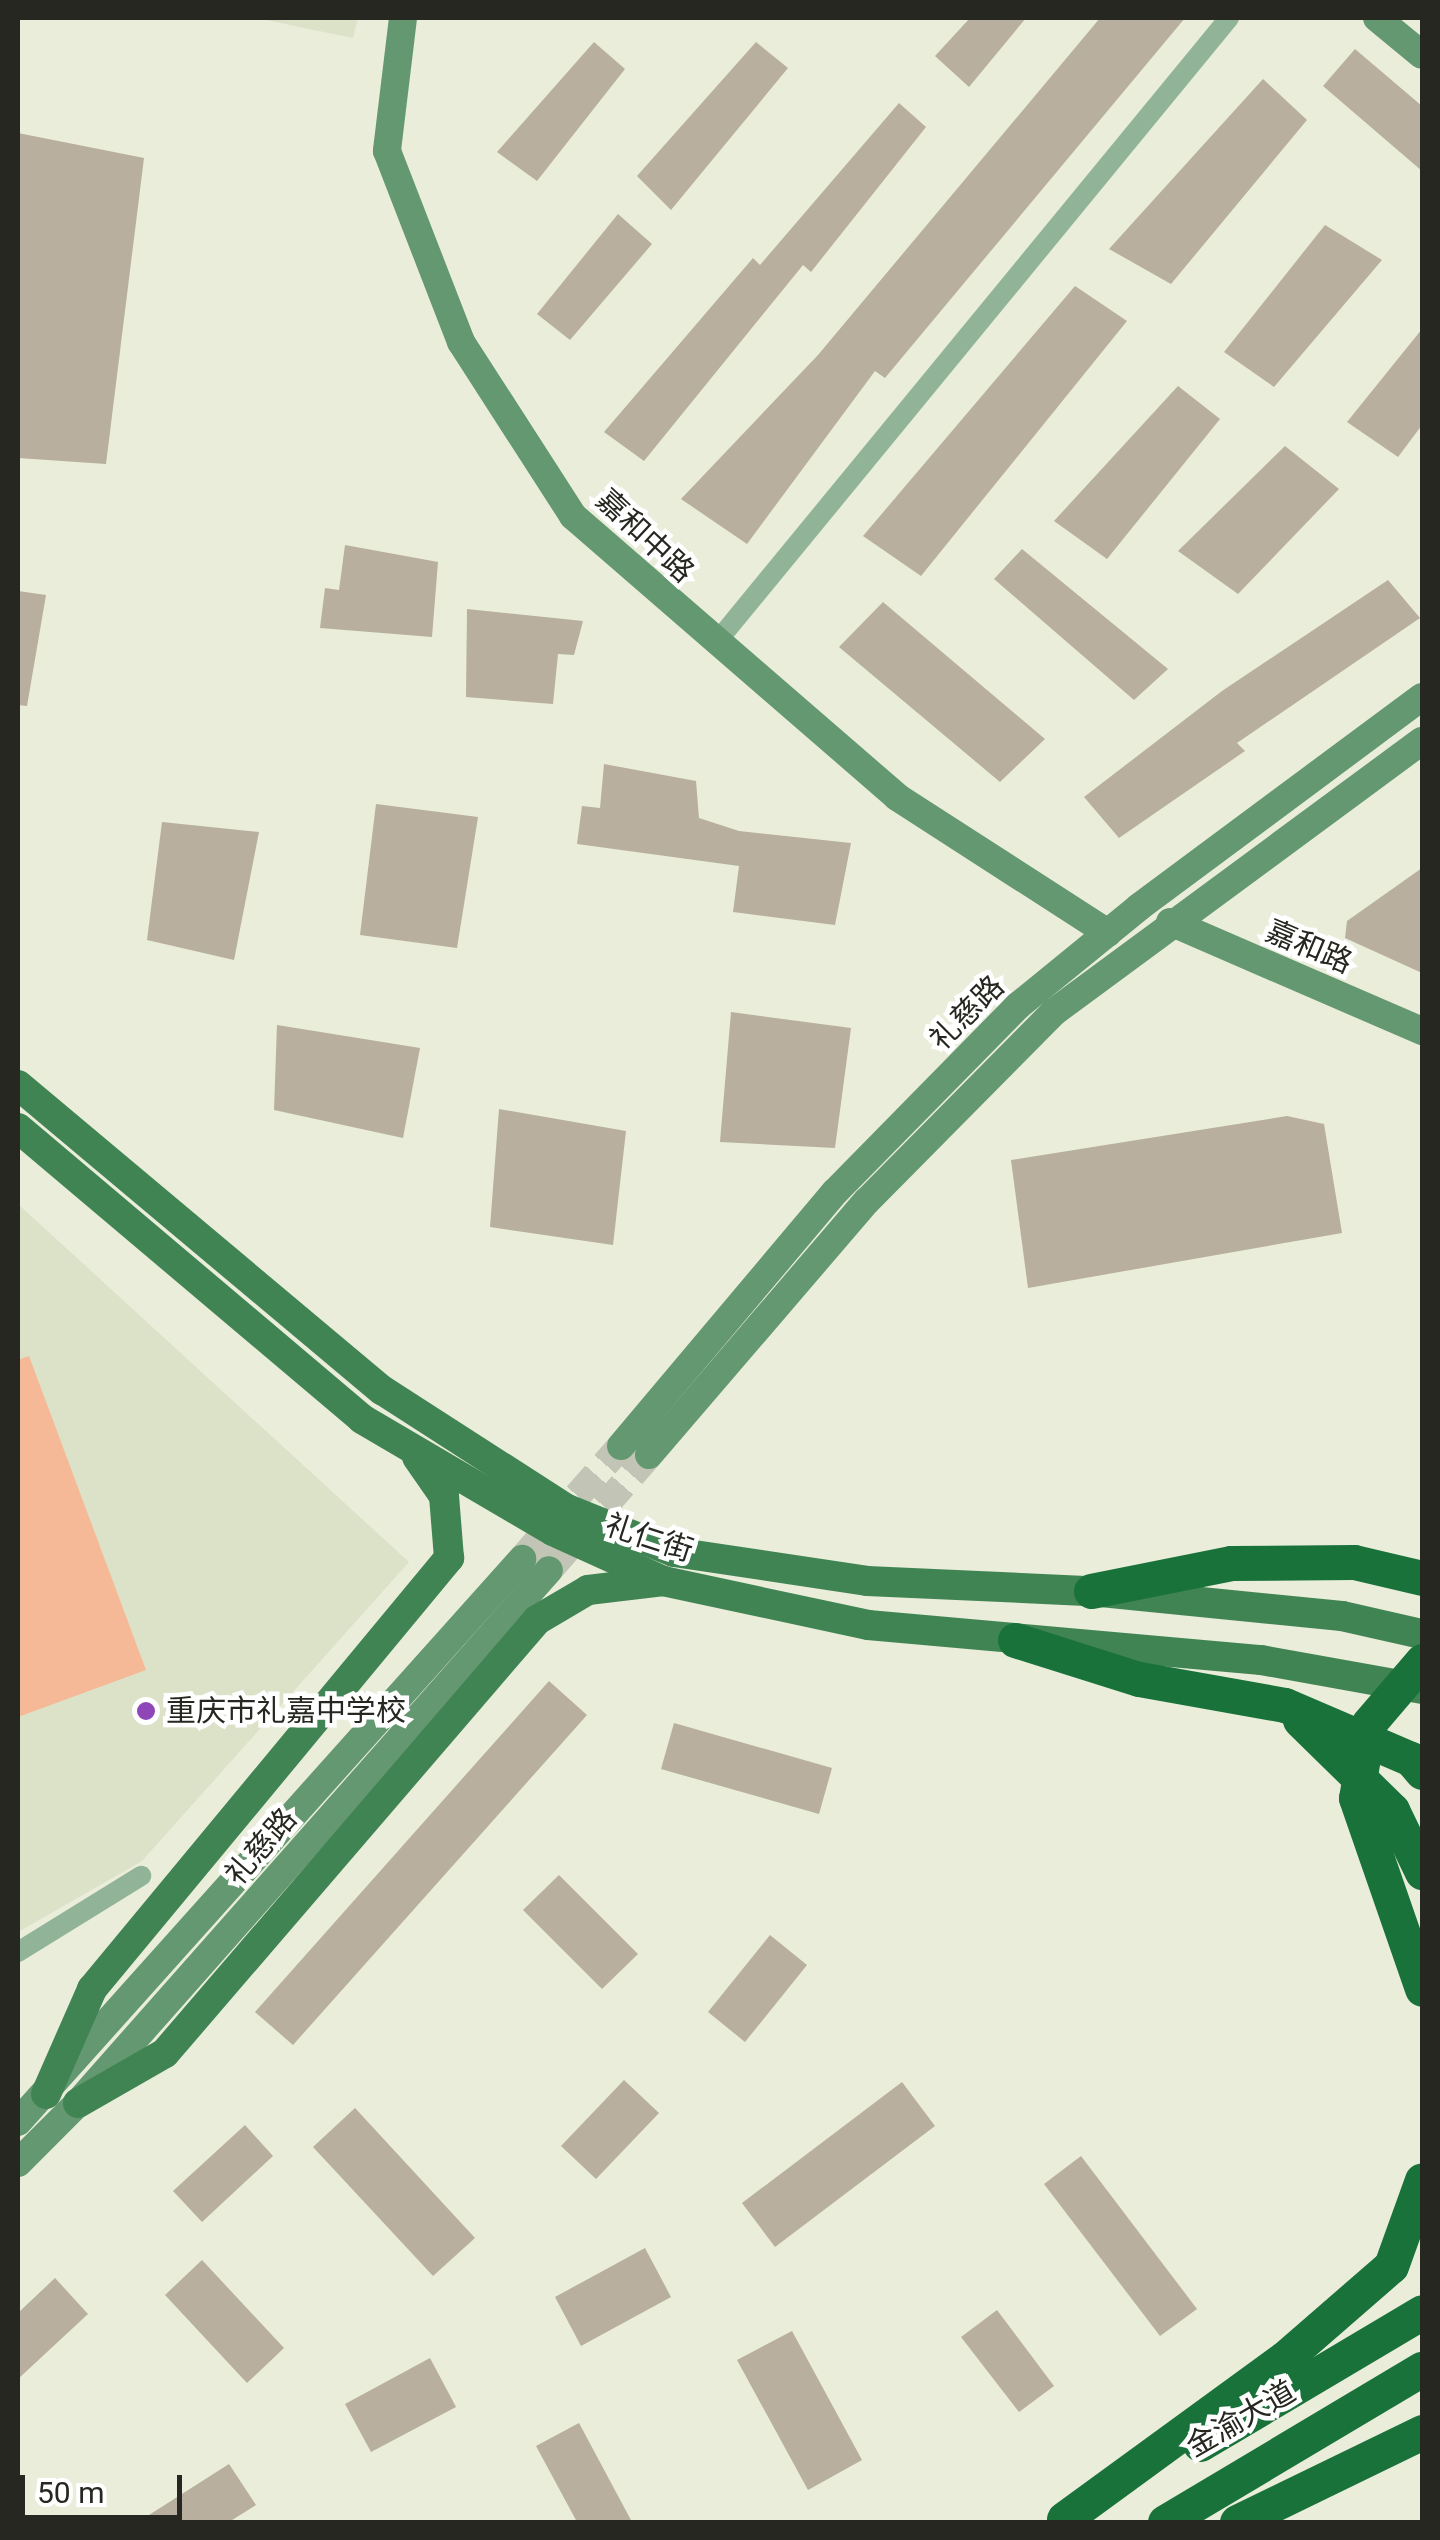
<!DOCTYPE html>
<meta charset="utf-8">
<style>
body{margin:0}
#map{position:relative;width:1440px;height:2540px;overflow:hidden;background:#e9edda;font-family:Roboto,"Noto Sans SC",sans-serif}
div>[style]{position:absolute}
.built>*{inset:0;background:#dce2c8}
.green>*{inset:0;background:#f5b997}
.building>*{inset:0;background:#b8af9e}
.secondary-tunnel>*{height:28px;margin-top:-14px;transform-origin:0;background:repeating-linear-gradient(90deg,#c2c5b5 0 28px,transparent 0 42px)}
.street>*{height:20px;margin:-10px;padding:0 10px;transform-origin:10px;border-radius:10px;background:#91b498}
.secondary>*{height:28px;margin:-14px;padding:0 14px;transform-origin:14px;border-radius:14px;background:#649870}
.primary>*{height:30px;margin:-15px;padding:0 15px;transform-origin:15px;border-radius:15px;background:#418453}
.highway>*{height:35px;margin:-17.5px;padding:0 17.5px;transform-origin:17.5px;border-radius:17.5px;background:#19723a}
.highway-bridge>*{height:35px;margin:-17.5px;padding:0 17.5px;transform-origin:17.5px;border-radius:17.5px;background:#19723a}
.dots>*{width:28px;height:28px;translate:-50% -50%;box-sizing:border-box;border:5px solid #fff;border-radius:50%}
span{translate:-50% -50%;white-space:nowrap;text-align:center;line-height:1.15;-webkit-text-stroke:9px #fff;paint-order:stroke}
.street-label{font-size:30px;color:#262720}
.poi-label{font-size:30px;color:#262720}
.left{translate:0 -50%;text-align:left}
.frame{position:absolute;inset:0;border:20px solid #262720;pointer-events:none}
.scale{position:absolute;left:20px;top:2475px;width:162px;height:45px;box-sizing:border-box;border:5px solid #262720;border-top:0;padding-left:12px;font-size:30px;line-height:35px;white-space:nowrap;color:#262720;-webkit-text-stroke:8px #fff;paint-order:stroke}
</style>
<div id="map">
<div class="built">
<div style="clip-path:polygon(256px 18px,358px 18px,353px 38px)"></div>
<div style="clip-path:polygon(18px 1204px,409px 1562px,142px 1861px,18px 1932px)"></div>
</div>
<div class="green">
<div style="clip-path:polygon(29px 1356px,146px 1670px,18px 1717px,18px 1360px)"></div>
</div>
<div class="building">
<div style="clip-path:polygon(970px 18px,1026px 18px,969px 87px,935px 56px)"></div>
<div style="clip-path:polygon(1100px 18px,1185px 18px,885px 378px,875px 371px,747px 544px,681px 499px,818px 355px)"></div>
<div style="clip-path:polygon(594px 42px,625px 69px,537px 181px,497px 152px)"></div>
<div style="clip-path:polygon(756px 42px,788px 68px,671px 210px,637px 176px)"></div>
<div style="clip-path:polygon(1355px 49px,1422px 106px,1422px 171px,1323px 86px)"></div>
<div style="clip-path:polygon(1263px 79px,1307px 120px,1171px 284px,1109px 249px)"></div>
<div style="clip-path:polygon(899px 103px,926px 127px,811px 272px,803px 265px,644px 461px,604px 432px,753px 258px,760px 265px)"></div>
<div style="clip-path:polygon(18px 133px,144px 158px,106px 464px,18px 458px)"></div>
<div style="clip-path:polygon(618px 214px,652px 244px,570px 340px,537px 314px)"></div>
<div style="clip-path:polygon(1325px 225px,1382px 260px,1274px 387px,1224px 352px)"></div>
<div style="clip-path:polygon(1075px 286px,1127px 321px,921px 576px,863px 536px)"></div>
<div style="clip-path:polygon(1422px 329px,1422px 425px,1398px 457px,1347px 422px)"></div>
<div style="clip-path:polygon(1178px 386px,1220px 419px,1107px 559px,1054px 521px)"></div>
<div style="clip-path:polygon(1285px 446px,1339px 489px,1238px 594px,1178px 551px)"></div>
<div style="clip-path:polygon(345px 545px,438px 562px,432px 637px,320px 628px,325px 588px,339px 590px)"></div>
<div style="clip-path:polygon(1022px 549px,1168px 669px,1134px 700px,994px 579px)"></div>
<div style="clip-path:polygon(1388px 580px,1420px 618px,1237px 743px,1245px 751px,1119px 838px,1084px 797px,1222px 691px)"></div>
<div style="clip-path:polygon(18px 591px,46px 595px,27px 706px,18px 705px)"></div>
<div style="clip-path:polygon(883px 602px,1045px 739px,1000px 782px,839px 647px)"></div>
<div style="clip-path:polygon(467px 609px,583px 621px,574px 655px,558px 654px,553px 704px,466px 697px)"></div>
<div style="clip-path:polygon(604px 764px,696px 781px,699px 818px,739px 831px,851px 843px,835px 925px,733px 912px,739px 866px,577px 844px,582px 806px,600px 808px)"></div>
<div style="clip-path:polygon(376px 804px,478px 817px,457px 948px,360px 935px)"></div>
<div style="clip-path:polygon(162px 822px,259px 832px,234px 960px,147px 940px)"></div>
<div style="clip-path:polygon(1422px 868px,1422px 973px,1345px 938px,1347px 921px)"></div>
<div style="clip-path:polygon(731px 1012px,851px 1028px,835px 1148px,720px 1142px)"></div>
<div style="clip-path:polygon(277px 1025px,420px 1048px,403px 1138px,274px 1110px)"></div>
<div style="clip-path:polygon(499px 1109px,626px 1131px,613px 1245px,490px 1227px)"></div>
<div style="clip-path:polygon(1287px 1116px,1324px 1124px,1342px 1233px,1028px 1288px,1011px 1160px)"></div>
<div style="clip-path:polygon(549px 1681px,587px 1715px,293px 2045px,255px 2012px)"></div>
<div style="clip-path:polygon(674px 1723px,832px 1768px,819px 1814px,661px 1769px)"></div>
<div style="clip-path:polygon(559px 1875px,638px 1954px,602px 1989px,523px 1910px)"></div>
<div style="clip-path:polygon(770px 1935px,807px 1965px,745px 2042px,708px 2012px)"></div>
<div style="clip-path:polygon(624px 2080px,659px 2113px,596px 2179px,561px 2146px)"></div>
<div style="clip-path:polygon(902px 2082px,935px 2126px,775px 2247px,742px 2203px)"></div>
<div style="clip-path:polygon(355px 2108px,475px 2238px,433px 2276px,313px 2147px)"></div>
<div style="clip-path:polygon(245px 2125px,273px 2156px,202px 2222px,173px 2191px)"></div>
<div style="clip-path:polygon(1081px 2156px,1197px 2309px,1160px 2336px,1044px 2184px)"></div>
<div style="clip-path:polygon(645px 2248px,671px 2297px,581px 2346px,555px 2297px)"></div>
<div style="clip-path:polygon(202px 2260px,284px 2348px,247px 2383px,165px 2295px)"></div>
<div style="clip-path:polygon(55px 2278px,88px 2314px,18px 2379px,18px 2313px)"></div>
<div style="clip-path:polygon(997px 2310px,1054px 2386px,1019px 2412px,961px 2337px)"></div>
<div style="clip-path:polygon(792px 2331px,862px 2460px,808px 2490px,737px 2360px)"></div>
<div style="clip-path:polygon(430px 2358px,456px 2407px,371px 2452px,345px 2404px)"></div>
<div style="clip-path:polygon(579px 2423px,632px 2522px,577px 2522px,536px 2446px)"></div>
<div style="clip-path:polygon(229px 2464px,256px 2505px,229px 2522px,138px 2522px)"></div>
</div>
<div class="secondary-tunnel">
<div style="left:522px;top:1559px;width:150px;rotate:-48.8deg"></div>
<div style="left:549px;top:1570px;width:152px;rotate:-49deg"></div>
</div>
<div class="street">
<div style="left:715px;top:644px;width:810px;rotate:-50.61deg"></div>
<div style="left:18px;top:1952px;width:145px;rotate:-31.7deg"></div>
</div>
<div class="secondary">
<div style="left:403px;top:18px;width:134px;rotate:96.9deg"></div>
<div style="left:387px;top:151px;width:205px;rotate:68.8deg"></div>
<div style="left:461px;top:342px;width:207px;rotate:57.2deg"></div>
<div style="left:573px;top:516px;width:429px;rotate:40.9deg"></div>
<div style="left:897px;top:797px;width:251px;rotate:32.8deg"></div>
<div style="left:1377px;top:18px;width:58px;rotate:39.4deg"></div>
<div style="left:1170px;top:922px;width:275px;rotate:23.4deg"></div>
<div style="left:621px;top:1446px;width:332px;rotate:-49.9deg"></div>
<div style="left:835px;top:1192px;width:262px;rotate:-45.5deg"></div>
<div style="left:1019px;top:1005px;width:155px;rotate:-39.2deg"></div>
<div style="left:1139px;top:907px;width:352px;rotate:-36.6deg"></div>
<div style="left:649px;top:1455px;width:335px;rotate:-49.4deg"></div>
<div style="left:867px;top:1201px;width:266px;rotate:-45.3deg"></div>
<div style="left:1054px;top:1012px;width:457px;rotate:-36.4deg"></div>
<div style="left:18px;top:2122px;width:756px;rotate:-48.16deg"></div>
<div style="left:18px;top:2163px;width:85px;rotate:-45deg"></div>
<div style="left:78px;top:2103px;width:711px;rotate:-48.53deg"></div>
</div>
<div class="primary">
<div style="left:18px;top:1085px;width:475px;rotate:40deg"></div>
<div style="left:382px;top:1390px;width:220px;rotate:32.8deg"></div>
<div style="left:567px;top:1509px;width:115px;rotate:21.9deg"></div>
<div style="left:674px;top:1552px;width:195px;rotate:8.5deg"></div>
<div style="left:867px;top:1581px;width:224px;rotate:2.6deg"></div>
<div style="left:1091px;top:1591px;width:252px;rotate:5.7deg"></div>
<div style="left:1342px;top:1616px;width:82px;rotate:12.7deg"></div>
<div style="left:18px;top:1128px;width:451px;rotate:40.2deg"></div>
<div style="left:362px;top:1419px;width:221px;rotate:30.4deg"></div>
<div style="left:553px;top:1531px;width:121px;rotate:24.4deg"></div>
<div style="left:663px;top:1581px;width:210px;rotate:12.1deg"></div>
<div style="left:868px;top:1625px;width:395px;rotate:5.1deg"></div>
<div style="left:1261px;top:1660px;width:164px;rotate:10.2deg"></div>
<div style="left:46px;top:2094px;width:115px;rotate:-66.3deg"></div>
<div style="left:92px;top:1989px;width:560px;rotate:-50.36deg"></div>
<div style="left:449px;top:1558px;width:62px;rotate:-94.6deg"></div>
<div style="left:444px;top:1496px;width:47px;rotate:-124.7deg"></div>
<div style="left:78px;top:2103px;width:100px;rotate:-29.9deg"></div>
<div style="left:165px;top:2053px;width:571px;rotate:-49.33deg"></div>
<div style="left:537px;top:1620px;width:59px;rotate:-30.5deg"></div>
<div style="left:588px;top:1590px;width:76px;rotate:-6.8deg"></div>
</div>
<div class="highway">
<div style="left:1091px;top:1591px;width:143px;rotate:-11.3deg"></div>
<div style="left:1231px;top:1563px;width:123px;rotate:-0.5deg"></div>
<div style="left:1354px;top:1562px;width:70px;rotate:13.2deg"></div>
<div style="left:1015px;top:1640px;width:130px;rotate:17.5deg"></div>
<div style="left:1139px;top:1679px;width:148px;rotate:10.1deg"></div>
<div style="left:1285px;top:1705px;width:137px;rotate:23.2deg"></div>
<div style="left:1411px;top:1759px;width:17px;rotate:50deg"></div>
<div style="left:1300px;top:1720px;width:129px;rotate:44.4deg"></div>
<div style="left:1392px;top:1810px;width:69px;rotate:64.2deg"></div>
<div style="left:1200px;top:2444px;width:258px;rotate:-30.7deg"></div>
<div style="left:1064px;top:2519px;width:273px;rotate:-36.1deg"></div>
<div style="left:1285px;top:2358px;width:140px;rotate:-41deg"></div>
<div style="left:1391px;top:2266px;width:91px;rotate:-70.2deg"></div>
<div style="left:1165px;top:2522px;width:299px;rotate:-30.8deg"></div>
<div style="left:1237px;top:2522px;width:206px;rotate:-25.9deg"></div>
</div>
<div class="highway-bridge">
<div style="left:1422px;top:1661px;width:82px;rotate:130.5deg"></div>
<div style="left:1369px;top:1723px;width:76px;rotate:99.8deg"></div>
<div style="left:1356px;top:1798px;width:202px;rotate:70.9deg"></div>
</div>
<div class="dots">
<div style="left:146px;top:1711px;background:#8e46b9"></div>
</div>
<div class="street-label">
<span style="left:645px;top:536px;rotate:43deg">嘉和中路</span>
<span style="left:1309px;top:947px;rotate:23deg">嘉和路</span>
<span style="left:967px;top:1013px;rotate:-45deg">礼慈路</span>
<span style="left:649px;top:1538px;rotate:18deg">礼仁街</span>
<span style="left:261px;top:1847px;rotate:-49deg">礼慈路</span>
<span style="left:1241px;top:2419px;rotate:-30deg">金渝大道</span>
</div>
<div class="poi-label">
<span class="left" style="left:166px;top:1711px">重庆市礼嘉中学校</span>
</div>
<div class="frame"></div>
<div class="scale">50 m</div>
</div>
